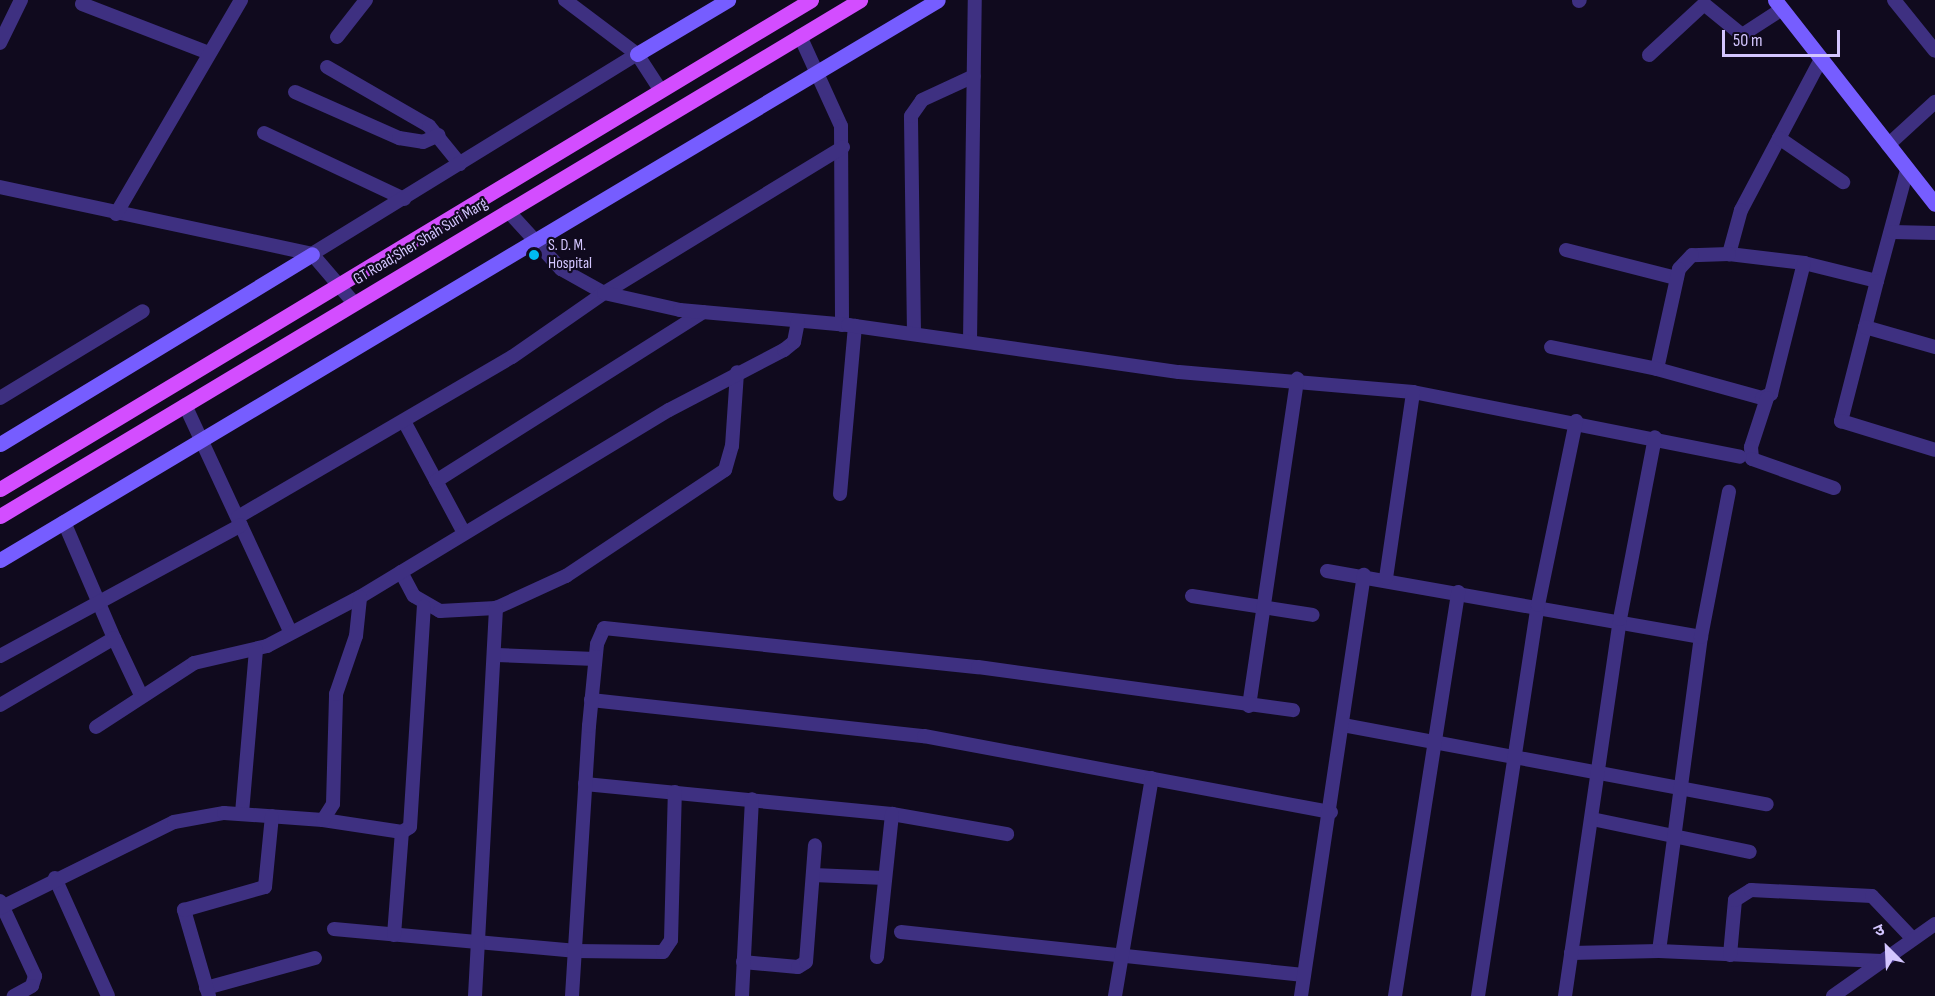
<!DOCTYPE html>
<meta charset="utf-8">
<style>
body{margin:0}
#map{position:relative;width:1935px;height:996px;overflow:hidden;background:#100a1e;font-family:"Sofia Sans Condensed","Noto Sans Devanagari",sans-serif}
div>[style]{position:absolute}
.street>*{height:14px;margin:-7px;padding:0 7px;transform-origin:7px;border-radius:7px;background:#3e3081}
.secondary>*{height:15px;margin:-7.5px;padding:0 7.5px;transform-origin:7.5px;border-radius:7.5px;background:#765dff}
.primary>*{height:15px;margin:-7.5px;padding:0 7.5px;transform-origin:7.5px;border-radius:7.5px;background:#d34dff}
.dots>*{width:16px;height:16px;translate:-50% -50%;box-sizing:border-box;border:3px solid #100a1e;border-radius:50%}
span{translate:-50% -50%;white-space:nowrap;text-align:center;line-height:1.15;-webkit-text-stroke:4.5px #100a1e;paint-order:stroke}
.street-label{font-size:16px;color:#d4c6ff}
.poi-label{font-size:16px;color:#d4c6ff}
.left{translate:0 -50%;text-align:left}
.north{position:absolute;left:1857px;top:918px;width:60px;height:60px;-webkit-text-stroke:4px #100a1e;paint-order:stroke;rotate:336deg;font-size:16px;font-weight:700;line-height:24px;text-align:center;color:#d4c6ff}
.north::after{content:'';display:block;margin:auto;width:21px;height:27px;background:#d4c6ff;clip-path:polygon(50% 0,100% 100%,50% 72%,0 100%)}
.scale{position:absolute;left:1722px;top:30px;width:118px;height:27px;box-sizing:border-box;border:3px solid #d4c6ff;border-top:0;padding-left:8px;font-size:18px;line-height:21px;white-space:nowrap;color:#d4c6ff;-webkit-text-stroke:4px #100a1e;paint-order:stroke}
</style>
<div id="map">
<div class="street">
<div style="left:565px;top:0;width:90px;rotate:36.9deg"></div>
<div style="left:637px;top:54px;width:44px;rotate:57deg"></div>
<div style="left:1894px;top:0;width:65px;rotate:51.2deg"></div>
<div style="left:1579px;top:1px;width:1px;rotate:-45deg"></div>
<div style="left:82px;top:4px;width:136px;rotate:21.1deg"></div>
<div style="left:800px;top:36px;width:99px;rotate:65.5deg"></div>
<div style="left:841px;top:126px;width:199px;rotate:89.7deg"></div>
<div style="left:337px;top:37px;width:47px;rotate:-51.9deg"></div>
<div style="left:0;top:43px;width:48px;rotate:-64deg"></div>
<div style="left:1649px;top:55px;width:75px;rotate:-42.8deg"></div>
<div style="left:1704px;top:4px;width:49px;rotate:39.2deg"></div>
<div style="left:1742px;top:35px;width:48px;rotate:-33deg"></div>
<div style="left:1820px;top:61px;width:169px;rotate:117.9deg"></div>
<div style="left:1741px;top:210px;width:46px;rotate:105.3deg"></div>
<div style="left:1729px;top:254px;width:76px;rotate:6.8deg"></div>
<div style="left:1804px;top:263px;width:75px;rotate:13.9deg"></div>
<div style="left:1877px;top:281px;width:115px;rotate:-74.9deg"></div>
<div style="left:327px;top:67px;width:118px;rotate:30deg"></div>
<div style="left:429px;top:126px;width:49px;rotate:50.8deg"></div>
<div style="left:295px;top:92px;width:114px;rotate:23.9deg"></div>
<div style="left:399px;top:138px;width:24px;rotate:9deg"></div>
<div style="left:423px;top:142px;width:17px;rotate:-24deg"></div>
<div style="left:264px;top:133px;width:155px;rotate:25.2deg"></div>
<div style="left:1779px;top:138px;width:78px;rotate:34.5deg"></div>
<div style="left:1888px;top:145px;width:64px;rotate:-42.5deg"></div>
<div style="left:0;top:187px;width:319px;rotate:12.1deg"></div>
<div style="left:312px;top:254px;width:65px;rotate:49.4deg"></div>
<div style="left:508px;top:211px;width:79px;rotate:47.6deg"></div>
<div style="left:561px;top:269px;width:49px;rotate:29.2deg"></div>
<div style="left:604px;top:293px;width:280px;rotate:-31.4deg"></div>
<div style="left:116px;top:214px;width:248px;rotate:-59.7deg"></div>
<div style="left:1892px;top:232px;width:43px;rotate:1.3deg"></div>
<div style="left:1566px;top:250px;width:114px;rotate:14.3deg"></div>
<div style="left:312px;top:254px;width:382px;rotate:-31.6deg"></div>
<div style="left:1729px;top:254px;width:37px;rotate:178deg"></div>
<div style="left:1692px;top:255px;width:19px;rotate:133deg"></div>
<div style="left:1679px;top:269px;width:102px;rotate:102.4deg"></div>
<div style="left:1657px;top:369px;width:109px;rotate:15.4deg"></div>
<div style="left:1762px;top:398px;width:10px;rotate:-24deg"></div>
<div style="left:1771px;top:394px;width:135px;rotate:-75.9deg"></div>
<div style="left:1877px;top:281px;width:145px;rotate:104.4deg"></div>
<div style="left:1841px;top:421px;width:98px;rotate:17.1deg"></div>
<div style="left:1865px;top:327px;width:73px;rotate:15.9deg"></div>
<div style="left:914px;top:334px;width:218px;rotate:-90.8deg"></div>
<div style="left:911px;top:116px;width:19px;rotate:-55deg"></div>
<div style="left:922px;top:100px;width:57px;rotate:-24.8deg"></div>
<div style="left:970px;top:341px;width:341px;rotate:-89.2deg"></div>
<div style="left:1551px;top:347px;width:108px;rotate:11.7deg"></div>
<div style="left:0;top:398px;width:167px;rotate:-31.3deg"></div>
<div style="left:1767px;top:398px;width:52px;rotate:108.1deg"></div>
<div style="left:1751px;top:447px;width:12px;rotate:85deg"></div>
<div style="left:1752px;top:459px;width:87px;rotate:19.5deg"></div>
<div style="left:185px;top:405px;width:251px;rotate:65.1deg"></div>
<div style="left:405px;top:423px;width:125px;rotate:61.8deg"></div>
<div style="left:436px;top:481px;width:316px;rotate:-32.3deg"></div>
<div style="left:840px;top:494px;width:169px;rotate:-84.9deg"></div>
<div style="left:238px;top:517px;width:317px;rotate:-30.3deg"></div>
<div style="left:512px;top:357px;width:112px;rotate:-34.8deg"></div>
<div style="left:604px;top:293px;width:78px;rotate:12.6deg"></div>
<div style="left:680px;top:310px;width:169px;rotate:5.1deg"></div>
<div style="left:848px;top:325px;width:334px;rotate:8.1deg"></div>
<div style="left:1179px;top:372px;width:235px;rotate:4.9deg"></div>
<div style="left:1413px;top:392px;width:333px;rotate:11.2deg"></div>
<div style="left:64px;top:522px;width:126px;rotate:66.7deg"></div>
<div style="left:1327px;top:571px;width:380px;rotate:10deg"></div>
<div style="left:401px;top:572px;width:27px;rotate:62deg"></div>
<div style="left:414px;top:596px;width:30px;rotate:30deg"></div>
<div style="left:440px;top:611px;width:56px;rotate:-3.1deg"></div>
<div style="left:496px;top:608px;width:77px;rotate:-24.6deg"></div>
<div style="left:566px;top:576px;width:191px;rotate:-33.7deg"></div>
<div style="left:725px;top:470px;width:25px;rotate:-74deg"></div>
<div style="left:732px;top:446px;width:74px;rotate:-86.1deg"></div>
<div style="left:1386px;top:578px;width:188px;rotate:-81.7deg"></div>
<div style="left:1192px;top:596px;width:122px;rotate:8.9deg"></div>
<div style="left:497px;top:655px;width:98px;rotate:2.3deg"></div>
<div style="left:0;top:656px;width:274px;rotate:-28.5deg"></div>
<div style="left:591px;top:700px;width:335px;rotate:6.2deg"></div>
<div style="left:924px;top:736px;width:414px;rotate:10.6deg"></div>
<div style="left:0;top:705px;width:132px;rotate:-30.4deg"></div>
<div style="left:114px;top:638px;width:63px;rotate:64.7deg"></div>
<div style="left:1249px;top:706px;width:331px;rotate:-81.6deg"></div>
<div style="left:1343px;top:725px;width:431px;rotate:10.6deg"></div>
<div style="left:96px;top:727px;width:117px;rotate:-33.1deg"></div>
<div style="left:194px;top:663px;width:75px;rotate:-13.1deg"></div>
<div style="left:267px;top:646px;width:105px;rotate:-27.8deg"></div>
<div style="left:360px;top:597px;width:361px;rotate:-31.2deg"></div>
<div style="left:669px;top:410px;width:130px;rotate:-27.6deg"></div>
<div style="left:784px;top:350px;width:13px;rotate:-39deg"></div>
<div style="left:794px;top:342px;width:21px;rotate:-79deg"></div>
<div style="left:585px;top:784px;width:308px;rotate:5.6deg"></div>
<div style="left:892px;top:814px;width:117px;rotate:9.9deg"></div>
<div style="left:242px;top:813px;width:164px;rotate:-85.1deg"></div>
<div style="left:1592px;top:819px;width:161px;rotate:11.8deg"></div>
<div style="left:323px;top:820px;width:80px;rotate:8.6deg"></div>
<div style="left:402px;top:832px;width:9px;rotate:-32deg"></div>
<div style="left:410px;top:827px;width:221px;rotate:-86.4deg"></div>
<div style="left:813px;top:875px;width:72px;rotate:2.4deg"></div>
<div style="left:55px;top:878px;width:129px;rotate:65.8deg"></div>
<div style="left:0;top:901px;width:83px;rotate:65deg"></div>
<div style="left:35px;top:976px;width:10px;rotate:107deg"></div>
<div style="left:32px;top:986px;width:21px;rotate:151deg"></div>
<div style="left:0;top:908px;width:194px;rotate:-26.3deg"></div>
<div style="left:174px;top:822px;width:51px;rotate:-10.2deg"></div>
<div style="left:224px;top:813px;width:99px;rotate:4deg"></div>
<div style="left:323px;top:820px;width:19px;rotate:-58deg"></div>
<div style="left:333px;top:804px;width:110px;rotate:-88.4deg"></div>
<div style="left:336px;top:694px;width:61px;rotate:-71deg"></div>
<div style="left:356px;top:636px;width:39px;rotate:-84deg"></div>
<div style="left:334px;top:929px;width:241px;rotate:5.2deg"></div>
<div style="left:574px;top:951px;width:89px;rotate:0.6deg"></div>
<div style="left:663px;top:952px;width:14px;rotate:-56deg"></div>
<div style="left:671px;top:940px;width:148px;rotate:-88.5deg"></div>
<div style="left:901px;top:932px;width:405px;rotate:6.1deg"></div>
<div style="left:394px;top:935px;width:103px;rotate:-85.6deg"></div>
<div style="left:1659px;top:951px;width:317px;rotate:-82.4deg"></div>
<div style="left:1701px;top:637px;width:148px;rotate:-79.1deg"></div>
<div style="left:1571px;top:953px;width:88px;rotate:-1.3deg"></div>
<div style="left:1659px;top:951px;width:223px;rotate:2.6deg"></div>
<div style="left:1730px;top:955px;width:55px;rotate:-84.8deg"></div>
<div style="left:1735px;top:900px;width:19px;rotate:-32deg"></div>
<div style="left:1751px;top:890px;width:121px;rotate:2.8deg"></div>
<div style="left:1872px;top:896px;width:59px;rotate:46.4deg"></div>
<div style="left:877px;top:957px;width:144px;rotate:-84deg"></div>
<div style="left:743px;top:962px;width:55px;rotate:5.2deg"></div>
<div style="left:798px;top:967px;width:9px;rotate:-32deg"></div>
<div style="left:806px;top:962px;width:117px;rotate:-85.6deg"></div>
<div style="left:206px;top:988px;width:113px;rotate:-15.4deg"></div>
<div style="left:209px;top:996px;width:90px;rotate:-106.2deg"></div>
<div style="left:184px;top:910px;width:84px;rotate:-15.9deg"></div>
<div style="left:265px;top:887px;width:71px;rotate:-84.4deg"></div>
<div style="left:475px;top:996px;width:389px;rotate:-86.9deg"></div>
<div style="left:572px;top:996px;width:271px;rotate:-86.4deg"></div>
<div style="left:589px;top:726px;width:82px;rotate:-84.4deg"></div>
<div style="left:597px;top:644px;width:17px;rotate:-66deg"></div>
<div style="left:604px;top:628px;width:376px;rotate:6deg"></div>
<div style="left:978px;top:667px;width:318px;rotate:7.8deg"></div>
<div style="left:742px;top:996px;width:197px;rotate:-87.1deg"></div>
<div style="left:1115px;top:996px;width:221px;rotate:-80.4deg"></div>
<div style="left:1301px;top:996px;width:426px;rotate:-81.5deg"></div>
<div style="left:1395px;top:996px;width:409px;rotate:-81.1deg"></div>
<div style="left:1478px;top:996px;width:396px;rotate:-81.3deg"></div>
<div style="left:1538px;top:605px;width:188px;rotate:-78.3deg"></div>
<div style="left:1565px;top:996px;width:381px;rotate:-81.7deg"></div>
<div style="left:1620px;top:619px;width:185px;rotate:-79.1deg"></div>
<div style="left:1833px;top:996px;width:125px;rotate:-35.2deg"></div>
</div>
<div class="secondary">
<div style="left:1775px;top:0;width:259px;rotate:51.9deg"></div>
<div style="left:637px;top:54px;width:106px;rotate:-30.7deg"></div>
<div style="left:0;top:444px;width:365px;rotate:-31.3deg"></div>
<div style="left:0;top:560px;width:1092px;rotate:-30.84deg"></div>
</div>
<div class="primary">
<div style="left:0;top:489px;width:947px;rotate:-31.09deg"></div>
<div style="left:0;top:516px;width:1003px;rotate:-30.96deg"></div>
</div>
<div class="dots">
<div style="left:534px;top:255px;background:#00baf1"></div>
</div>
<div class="street-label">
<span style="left:421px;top:242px;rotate:-31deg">GT Road;Sher Shah Suri Marg</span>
</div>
<div class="poi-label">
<span class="left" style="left:548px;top:255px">S. D. M.<br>Hospital</span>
</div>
<div class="north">उ</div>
<div class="scale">50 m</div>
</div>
